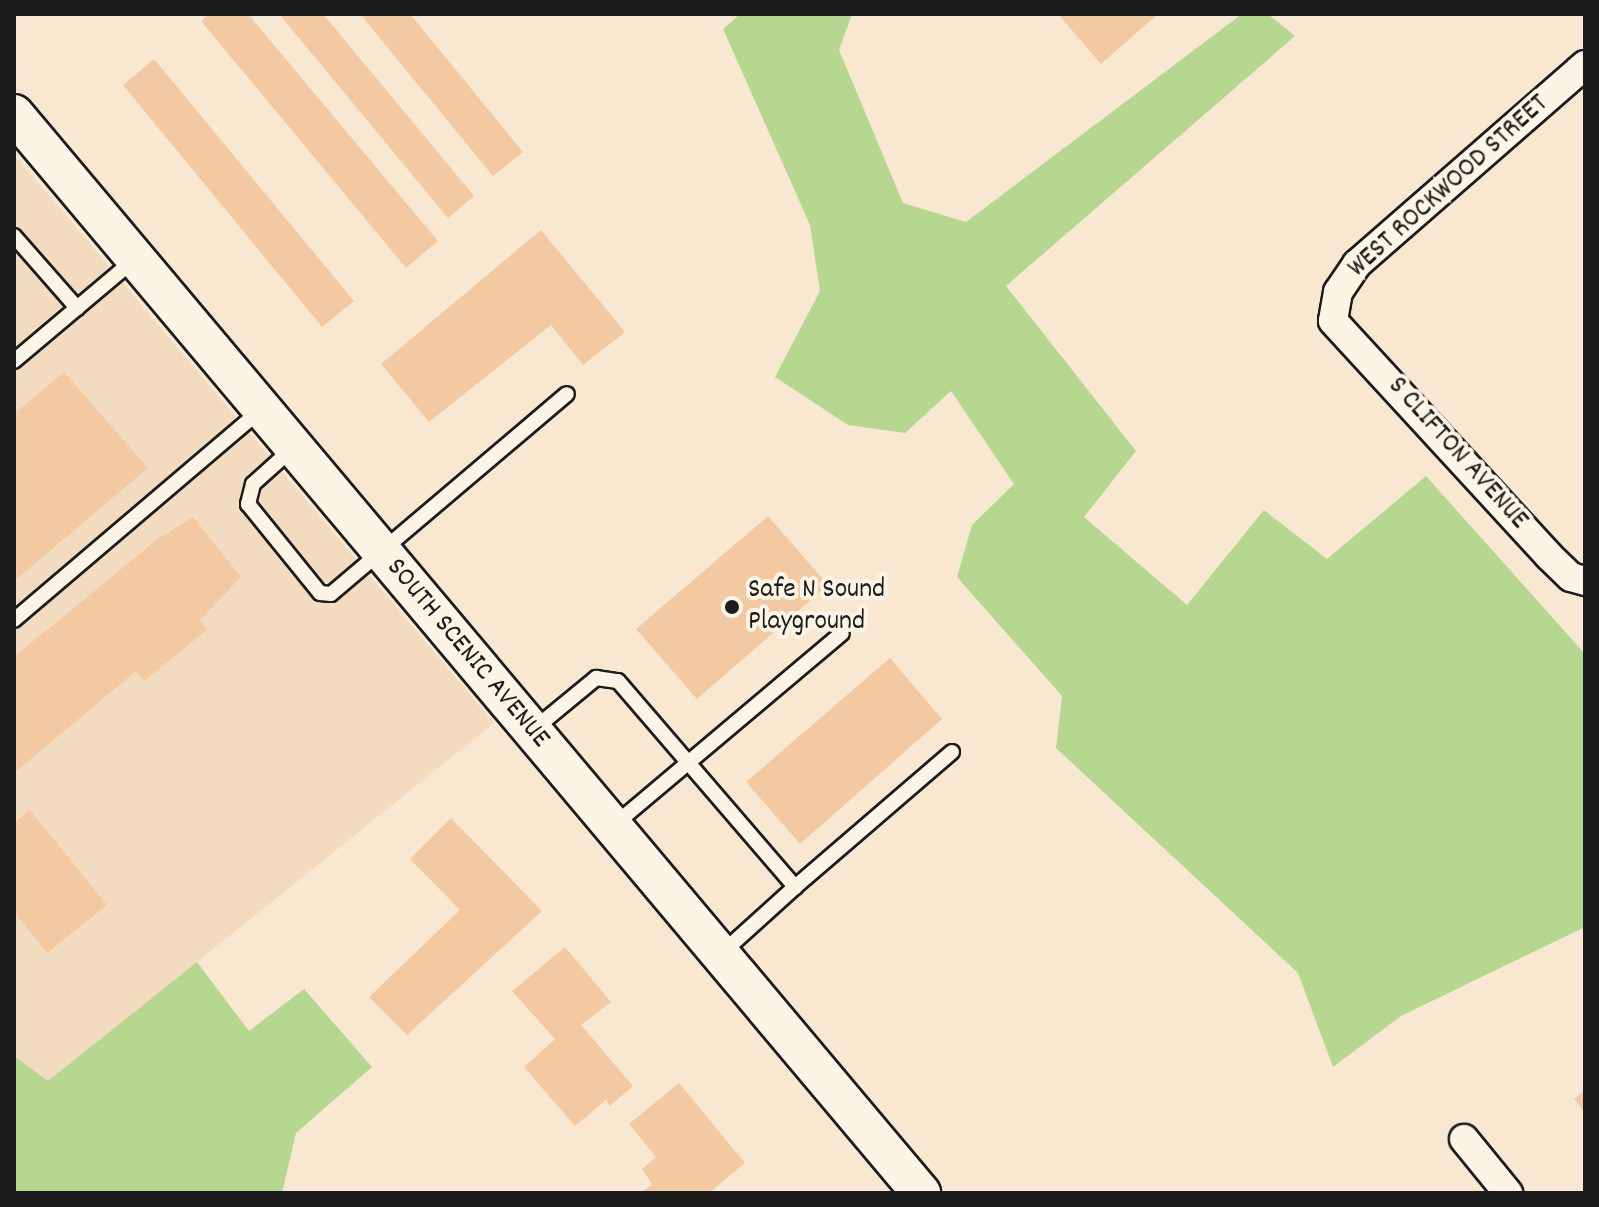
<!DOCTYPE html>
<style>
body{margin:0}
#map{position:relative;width:1599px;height:1207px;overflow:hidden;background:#f9e8d1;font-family:Dekko,sans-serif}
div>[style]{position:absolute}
.built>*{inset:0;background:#f3dbc0}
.green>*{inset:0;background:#b6d790}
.building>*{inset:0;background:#f2c9a1}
.roads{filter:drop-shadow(2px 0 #1c1c1c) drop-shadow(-2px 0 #1c1c1c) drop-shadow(0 2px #1c1c1c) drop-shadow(0 -2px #1c1c1c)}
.lane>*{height:14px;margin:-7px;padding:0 7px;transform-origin:7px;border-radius:7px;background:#fcf5e5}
.street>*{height:28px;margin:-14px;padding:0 14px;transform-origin:14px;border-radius:14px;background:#fcf5e5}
.secondary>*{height:38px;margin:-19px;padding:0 19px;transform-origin:19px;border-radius:19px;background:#fcf5e5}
.dots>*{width:22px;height:22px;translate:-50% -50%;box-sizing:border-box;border:4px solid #fcf5e5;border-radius:50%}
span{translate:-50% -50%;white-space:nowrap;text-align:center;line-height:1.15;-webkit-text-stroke:8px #fcf5e5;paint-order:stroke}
.street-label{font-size:28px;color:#1c1c1c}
.poi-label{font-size:28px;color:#1c1c1c}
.left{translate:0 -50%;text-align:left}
.frame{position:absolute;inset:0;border:16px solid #1c1c1c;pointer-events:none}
</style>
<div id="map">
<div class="built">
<div style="clip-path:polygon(14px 154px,494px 723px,48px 1082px,14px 1056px)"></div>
</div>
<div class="green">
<div style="clip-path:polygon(740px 14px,852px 14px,839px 50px,903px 203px,966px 222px,1242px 14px,1268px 14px,1295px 36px,1006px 286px,1136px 451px,1084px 517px,1187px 605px,1264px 510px,1327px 559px,1426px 476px,1585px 654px,1585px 927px,1401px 1016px,1333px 1067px,1298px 973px,1056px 748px,1062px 696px,957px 577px,972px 525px,1014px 484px,951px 391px,905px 433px,848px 425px,775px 377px,820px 291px,810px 225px,723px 29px)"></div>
<div style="clip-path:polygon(197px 962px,249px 1031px,304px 989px,372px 1067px,296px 1133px,282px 1193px,14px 1193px,14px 1056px,48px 1081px)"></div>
</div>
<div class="building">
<div style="clip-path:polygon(209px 14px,248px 14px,438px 241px,406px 268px,201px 21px)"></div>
<div style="clip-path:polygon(279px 14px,323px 14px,474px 196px,448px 218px)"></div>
<div style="clip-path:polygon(360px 14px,410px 14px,523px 152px,493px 176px)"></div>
<div style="clip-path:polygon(1058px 14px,1158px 14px,1101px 64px)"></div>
<div style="clip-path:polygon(154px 59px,354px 301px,322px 327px,123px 85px)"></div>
<div style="clip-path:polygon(541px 230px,625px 332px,583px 365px,551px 325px,429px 422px,381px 364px)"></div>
<div style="clip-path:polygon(64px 372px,148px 468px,14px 581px,14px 414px)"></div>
<div style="clip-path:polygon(768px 516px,828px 585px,697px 699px,636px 629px)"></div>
<div style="clip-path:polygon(193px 517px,241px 577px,200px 620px,207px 630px,144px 681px,136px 671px,14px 773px,14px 657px,159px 538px)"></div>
<div style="clip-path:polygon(890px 658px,942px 719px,800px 844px,746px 782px)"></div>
<div style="clip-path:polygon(30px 810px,107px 905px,47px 953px,14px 912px,14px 823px)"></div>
<div style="clip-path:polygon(451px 818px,542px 911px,407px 1035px,369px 997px,460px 910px,410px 859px)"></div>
<div style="clip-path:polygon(565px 947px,611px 1002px,581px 1025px,633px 1086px,610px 1106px,606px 1100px,575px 1126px,524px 1067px,555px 1039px,512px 991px)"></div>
<div style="clip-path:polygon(679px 1083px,745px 1163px,709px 1193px,641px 1193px,652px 1184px,642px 1169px,656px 1157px,629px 1124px)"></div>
<div style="clip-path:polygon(1585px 1090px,1585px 1113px,1574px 1099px)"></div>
</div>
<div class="roads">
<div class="lane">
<div style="left:14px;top:236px;width:96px;rotate:48.8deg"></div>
<div style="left:14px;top:361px;width:158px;rotate:-40.1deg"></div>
<div style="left:293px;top:448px;width:54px;rotate:138deg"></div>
<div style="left:253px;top:484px;width:21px;rotate:104deg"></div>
<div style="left:248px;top:504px;width:114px;rotate:51deg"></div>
<div style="left:320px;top:593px;width:11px;rotate:5deg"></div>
<div style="left:331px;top:594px;width:309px;rotate:-40.3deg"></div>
<div style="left:14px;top:620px;width:324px;rotate:-40.4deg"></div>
<div style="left:533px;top:730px;width:82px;rotate:-39.5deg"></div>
<div style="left:596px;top:678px;width:22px;rotate:8deg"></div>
<div style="left:618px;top:681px;width:272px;rotate:49.3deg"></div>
<div style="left:795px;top:887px;width:98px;rotate:137.9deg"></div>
<div style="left:613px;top:826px;width:299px;rotate:-40.1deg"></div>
<div style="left:795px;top:887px;width:207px;rotate:-40.7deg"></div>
</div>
<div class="street">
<div style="left:1585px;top:65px;width:303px;rotate:138.9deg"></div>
<div style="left:1357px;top:264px;width:34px;rotate:124deg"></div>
<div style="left:1338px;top:292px;width:29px;rotate:100deg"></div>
<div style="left:1333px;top:321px;width:319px;rotate:47.4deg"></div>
<div style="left:1549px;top:556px;width:30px;rotate:44deg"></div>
<div style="left:1571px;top:577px;width:15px;rotate:16deg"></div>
<div style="left:1464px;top:1139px;width:70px;rotate:50.8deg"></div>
</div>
<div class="secondary">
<div style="left:14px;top:114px;width:1410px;rotate:49.95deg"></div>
</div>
</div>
<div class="dots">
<div style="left:732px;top:607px;background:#1c1c1c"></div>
</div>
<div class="street-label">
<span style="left:1449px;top:187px;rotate:-42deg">WEST ROCKWOOD STREET</span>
<span style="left:1457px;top:454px;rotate:48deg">S CLIFTON AVENUE</span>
<span style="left:467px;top:654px;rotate:50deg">SOUTH SCENIC AVENUE</span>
</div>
<div class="poi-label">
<span class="left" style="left:748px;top:607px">Safe N Sound<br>Playground</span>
</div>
<div class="frame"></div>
</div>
